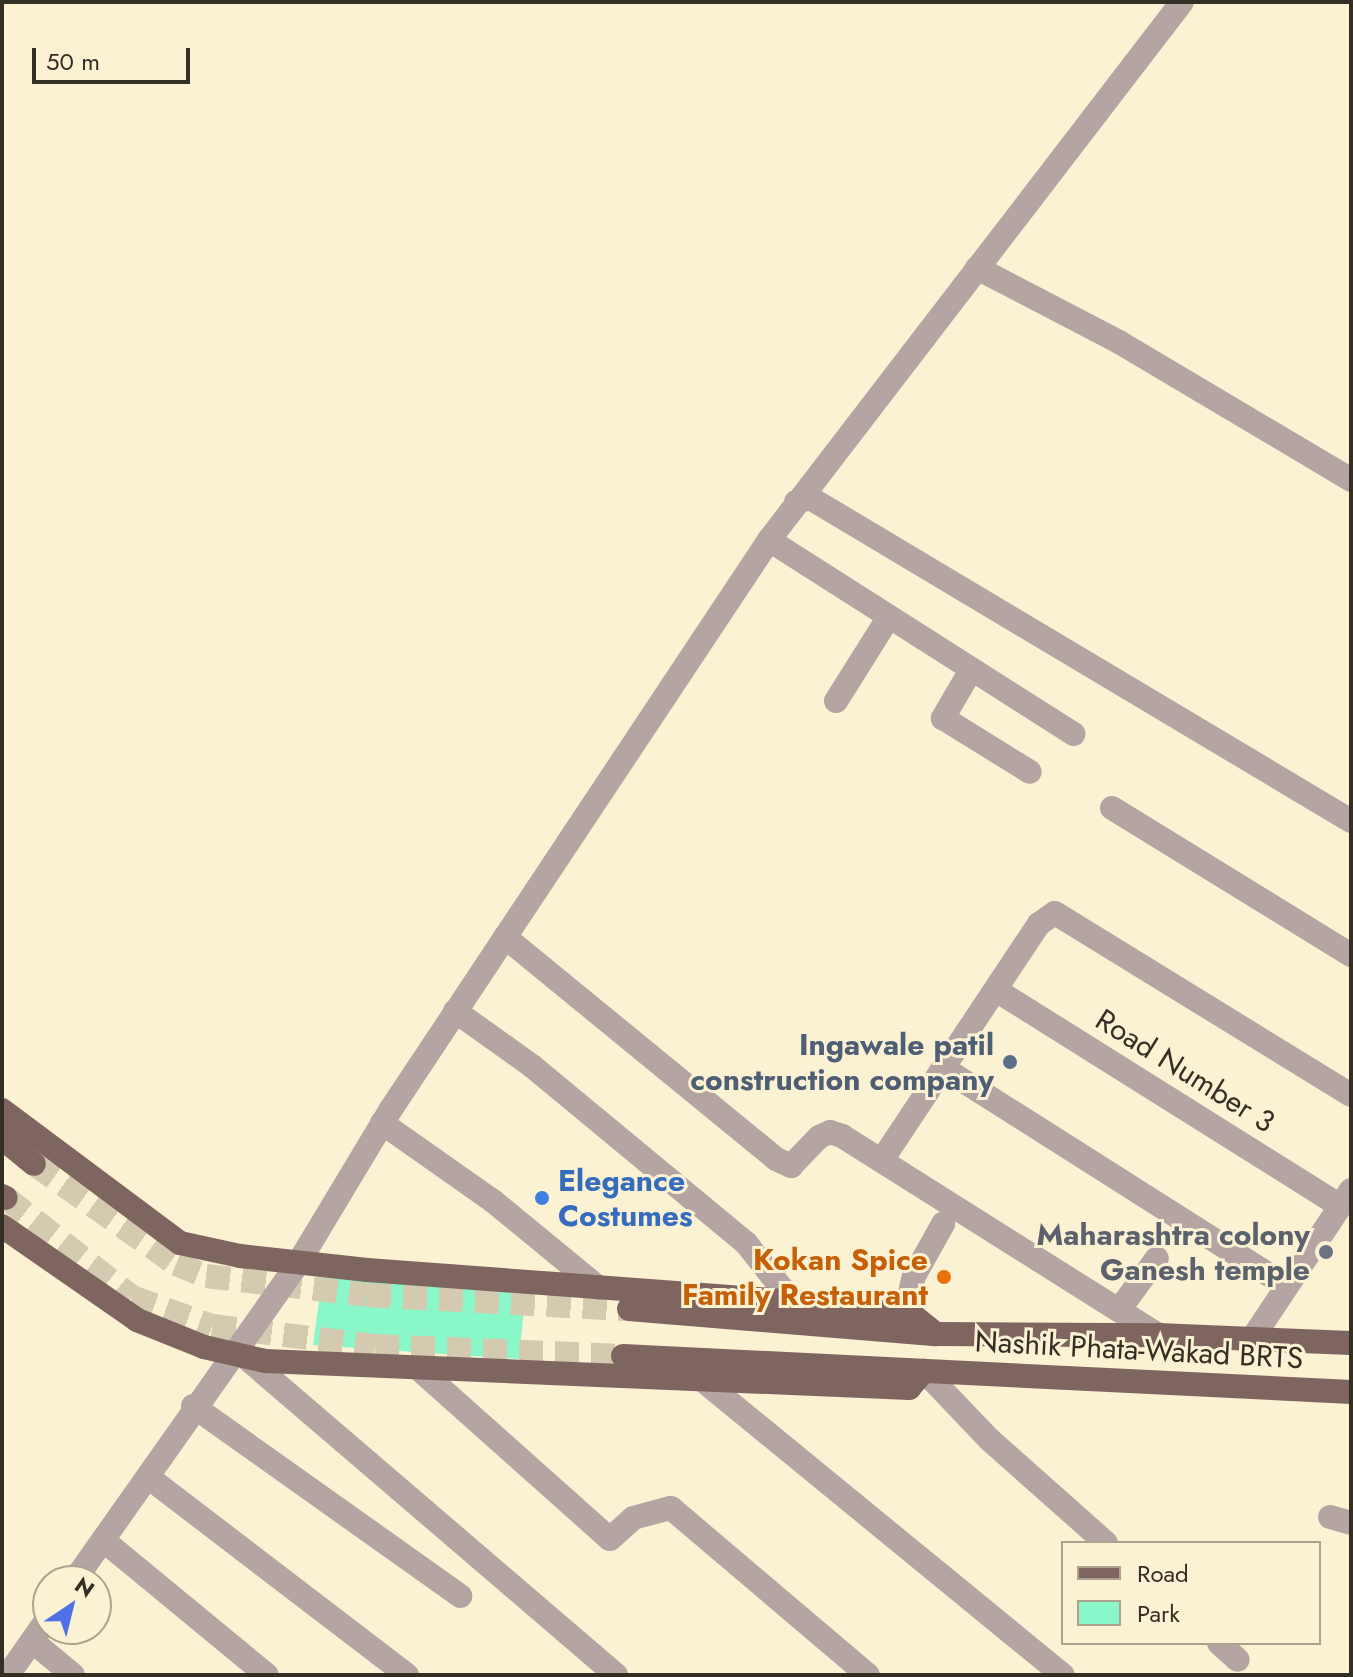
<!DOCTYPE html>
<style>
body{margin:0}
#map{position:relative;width:1353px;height:1677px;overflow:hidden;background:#fbf1d3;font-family:Jost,sans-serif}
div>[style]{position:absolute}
.green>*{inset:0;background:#89f7c8}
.major-tunnel>*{height:24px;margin-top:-12px;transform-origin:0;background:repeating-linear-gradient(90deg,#d3cab0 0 24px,transparent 0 36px)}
.minor>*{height:24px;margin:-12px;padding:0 12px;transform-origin:12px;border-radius:12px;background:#b4a5a2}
.major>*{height:24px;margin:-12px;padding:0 12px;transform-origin:12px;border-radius:12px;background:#7f6560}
.dots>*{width:22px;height:22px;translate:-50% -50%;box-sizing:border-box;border:4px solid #fbf1d3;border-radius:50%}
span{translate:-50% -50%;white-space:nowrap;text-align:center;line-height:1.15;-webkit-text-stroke:6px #fbf1d3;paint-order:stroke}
.service-label{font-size:30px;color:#4e5e75;font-weight:700}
.right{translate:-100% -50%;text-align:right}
.street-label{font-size:30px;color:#332f24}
.shop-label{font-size:30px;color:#366cbe;font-weight:700}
.left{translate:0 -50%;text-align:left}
.worship-label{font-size:30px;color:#5b616d;font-weight:700}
.food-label{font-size:30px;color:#c56008;font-weight:700}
.frame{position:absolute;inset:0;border:4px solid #332f24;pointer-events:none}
.legend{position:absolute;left:1061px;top:1541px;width:260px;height:104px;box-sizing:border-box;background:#fbf1d3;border:2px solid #aba38d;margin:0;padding:10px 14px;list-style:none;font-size:24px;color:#332f24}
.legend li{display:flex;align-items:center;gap:16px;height:40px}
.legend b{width:40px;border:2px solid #aba38d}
.north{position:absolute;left:32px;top:1565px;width:80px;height:80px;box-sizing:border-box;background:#fbf1d3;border:2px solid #aba38d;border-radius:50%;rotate:35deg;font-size:22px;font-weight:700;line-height:32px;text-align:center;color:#332f24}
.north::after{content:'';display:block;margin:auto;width:28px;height:36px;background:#4e71e5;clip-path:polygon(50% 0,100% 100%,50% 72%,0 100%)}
.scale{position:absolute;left:32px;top:48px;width:158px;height:36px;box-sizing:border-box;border:4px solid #332f24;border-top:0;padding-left:10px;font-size:24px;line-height:28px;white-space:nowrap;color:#332f24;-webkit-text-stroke:6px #fbf1d3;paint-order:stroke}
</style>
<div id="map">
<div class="green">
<div style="clip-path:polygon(324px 1265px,526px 1287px,519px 1359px,313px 1345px)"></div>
</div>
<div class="major-tunnel">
<div style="left:34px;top:1164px;width:174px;rotate:35.2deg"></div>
<div style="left:176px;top:1264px;width:32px;rotate:22deg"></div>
<div style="left:206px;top:1276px;width:162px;rotate:6.7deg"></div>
<div style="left:367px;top:1295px;width:262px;rotate:3.1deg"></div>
<div style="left:6px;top:1198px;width:160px;rotate:38.2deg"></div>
<div style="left:132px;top:1297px;width:85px;rotate:19.9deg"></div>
<div style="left:212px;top:1326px;width:164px;rotate:7deg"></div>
<div style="left:375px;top:1346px;width:248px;rotate:2.3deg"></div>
</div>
<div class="minor">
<div style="left:977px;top:268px;width:160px;rotate:27.5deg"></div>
<div style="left:1119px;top:342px;width:270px;rotate:30.7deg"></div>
<div style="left:796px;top:502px;width:15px;rotate:-16deg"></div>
<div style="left:810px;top:498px;width:630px;rotate:30.84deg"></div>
<div style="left:769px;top:540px;width:361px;rotate:32.5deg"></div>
<div style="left:971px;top:670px;width:56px;rotate:120.3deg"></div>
<div style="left:943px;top:718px;width:102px;rotate:31.8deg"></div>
<div style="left:836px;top:701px;width:99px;rotate:-57.8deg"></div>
<div style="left:1112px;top:808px;width:281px;rotate:31.6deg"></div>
<div style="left:505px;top:937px;width:350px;rotate:39.3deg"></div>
<div style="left:776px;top:1159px;width:17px;rotate:25deg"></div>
<div style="left:791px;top:1166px;width:40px;rotate:-46deg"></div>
<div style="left:819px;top:1137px;width:12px;rotate:-24deg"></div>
<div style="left:830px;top:1132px;width:13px;rotate:18deg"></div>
<div style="left:842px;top:1136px;width:373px;rotate:32.2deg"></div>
<div style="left:996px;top:990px;width:406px;rotate:32.1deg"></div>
<div style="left:455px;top:1011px;width:95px;rotate:35.5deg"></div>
<div style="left:532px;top:1066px;width:278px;rotate:39.6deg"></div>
<div style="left:746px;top:1243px;width:73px;rotate:51.7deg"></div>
<div style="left:943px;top:1068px;width:407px;rotate:32.4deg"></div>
<div style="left:382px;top:1123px;width:136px;rotate:35.1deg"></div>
<div style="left:493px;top:1201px;width:137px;rotate:39.4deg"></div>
<div style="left:882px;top:1160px;width:283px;rotate:-56.4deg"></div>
<div style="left:1039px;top:924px;width:19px;rotate:-35deg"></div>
<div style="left:1055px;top:913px;width:347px;rotate:31.6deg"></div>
<div style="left:906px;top:1310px;width:35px;rotate:-77deg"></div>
<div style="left:914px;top:1276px;width:60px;rotate:-60.9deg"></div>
<div style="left:1119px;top:1310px;width:64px;rotate:-53.8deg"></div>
<div style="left:1252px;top:1339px;width:179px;rotate:-56.4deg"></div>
<div style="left:244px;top:1356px;width:490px;rotate:40.6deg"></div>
<div style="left:420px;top:1370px;width:254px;rotate:41.7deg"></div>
<div style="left:610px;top:1539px;width:31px;rotate:-42deg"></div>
<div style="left:633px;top:1518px;width:39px;rotate:-15deg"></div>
<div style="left:671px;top:1508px;width:258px;rotate:40.3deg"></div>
<div style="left:924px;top:1371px;width:95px;rotate:46.3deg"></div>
<div style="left:990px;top:1440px;width:155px;rotate:41.6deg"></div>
<div style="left:706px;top:1383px;width:461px;rotate:39.3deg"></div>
<div style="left:193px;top:1406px;width:328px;rotate:35.4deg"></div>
<div style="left:148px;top:1477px;width:326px;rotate:37.4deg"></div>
<div style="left:1330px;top:1517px;width:22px;rotate:16deg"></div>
<div style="left:103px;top:1540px;width:212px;rotate:39.5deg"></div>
<div style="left:74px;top:1581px;width:390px;rotate:-54.8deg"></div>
<div style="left:299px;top:1262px;width:179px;rotate:-59deg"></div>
<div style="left:391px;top:1109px;width:683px;rotate:-56.4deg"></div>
<div style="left:769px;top:540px;width:678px;rotate:-52.49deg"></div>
<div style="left:32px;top:1641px;width:53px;rotate:39.7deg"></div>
<div style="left:1219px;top:1643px;width:25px;rotate:42deg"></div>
<div style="left:8px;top:1675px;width:70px;rotate:-54.9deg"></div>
</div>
<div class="major">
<div style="left:2px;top:1110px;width:222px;rotate:36.8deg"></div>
<div style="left:180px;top:1243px;width:61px;rotate:12.2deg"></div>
<div style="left:240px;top:1256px;width:128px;rotate:6.3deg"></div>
<div style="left:367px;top:1270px;width:540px;rotate:4.24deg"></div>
<div style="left:906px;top:1310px;width:38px;rotate:39deg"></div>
<div style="left:2px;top:1138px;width:41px;rotate:39.1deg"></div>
<div style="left:2px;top:1196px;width:4px;rotate:27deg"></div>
<div style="left:2px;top:1226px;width:165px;rotate:34.8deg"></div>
<div style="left:137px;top:1320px;width:72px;rotate:21.9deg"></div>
<div style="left:204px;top:1347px;width:63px;rotate:12.9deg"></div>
<div style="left:265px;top:1361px;width:645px;rotate:2.4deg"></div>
<div style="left:909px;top:1388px;width:23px;rotate:-49deg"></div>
<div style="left:629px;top:1309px;width:308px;rotate:4.7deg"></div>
<div style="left:936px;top:1334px;width:222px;rotate:0.3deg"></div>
<div style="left:1158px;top:1335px;width:193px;rotate:2.4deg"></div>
<div style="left:623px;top:1356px;width:729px;rotate:2.83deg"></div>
</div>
<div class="dots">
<div style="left:1010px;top:1062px;background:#5c6f8a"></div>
<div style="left:542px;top:1198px;background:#3f7fe0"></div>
<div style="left:1326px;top:1252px;background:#6b7280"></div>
<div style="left:944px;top:1277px;background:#e8710a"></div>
</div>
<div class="service-label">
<span class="right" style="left:994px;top:1062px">Ingawale patil<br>construction company</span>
</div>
<div class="street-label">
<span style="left:1185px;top:1071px;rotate:32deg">Road Number 3</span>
<span style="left:1139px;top:1350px;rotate:3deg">Nashik Phata-Wakad BRTS</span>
</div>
<div class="shop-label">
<span class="left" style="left:558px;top:1198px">Elegance<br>Costumes</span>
</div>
<div class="worship-label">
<span class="right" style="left:1310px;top:1252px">Maharashtra colony<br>Ganesh temple</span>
</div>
<div class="food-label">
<span class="right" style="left:928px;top:1277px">Kokan Spice<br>Family Restaurant</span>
</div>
<div class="frame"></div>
<ul class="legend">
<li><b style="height:10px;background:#7f6560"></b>Road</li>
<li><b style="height:22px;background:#89f7c8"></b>Park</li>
</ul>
<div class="north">N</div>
<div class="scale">50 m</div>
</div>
